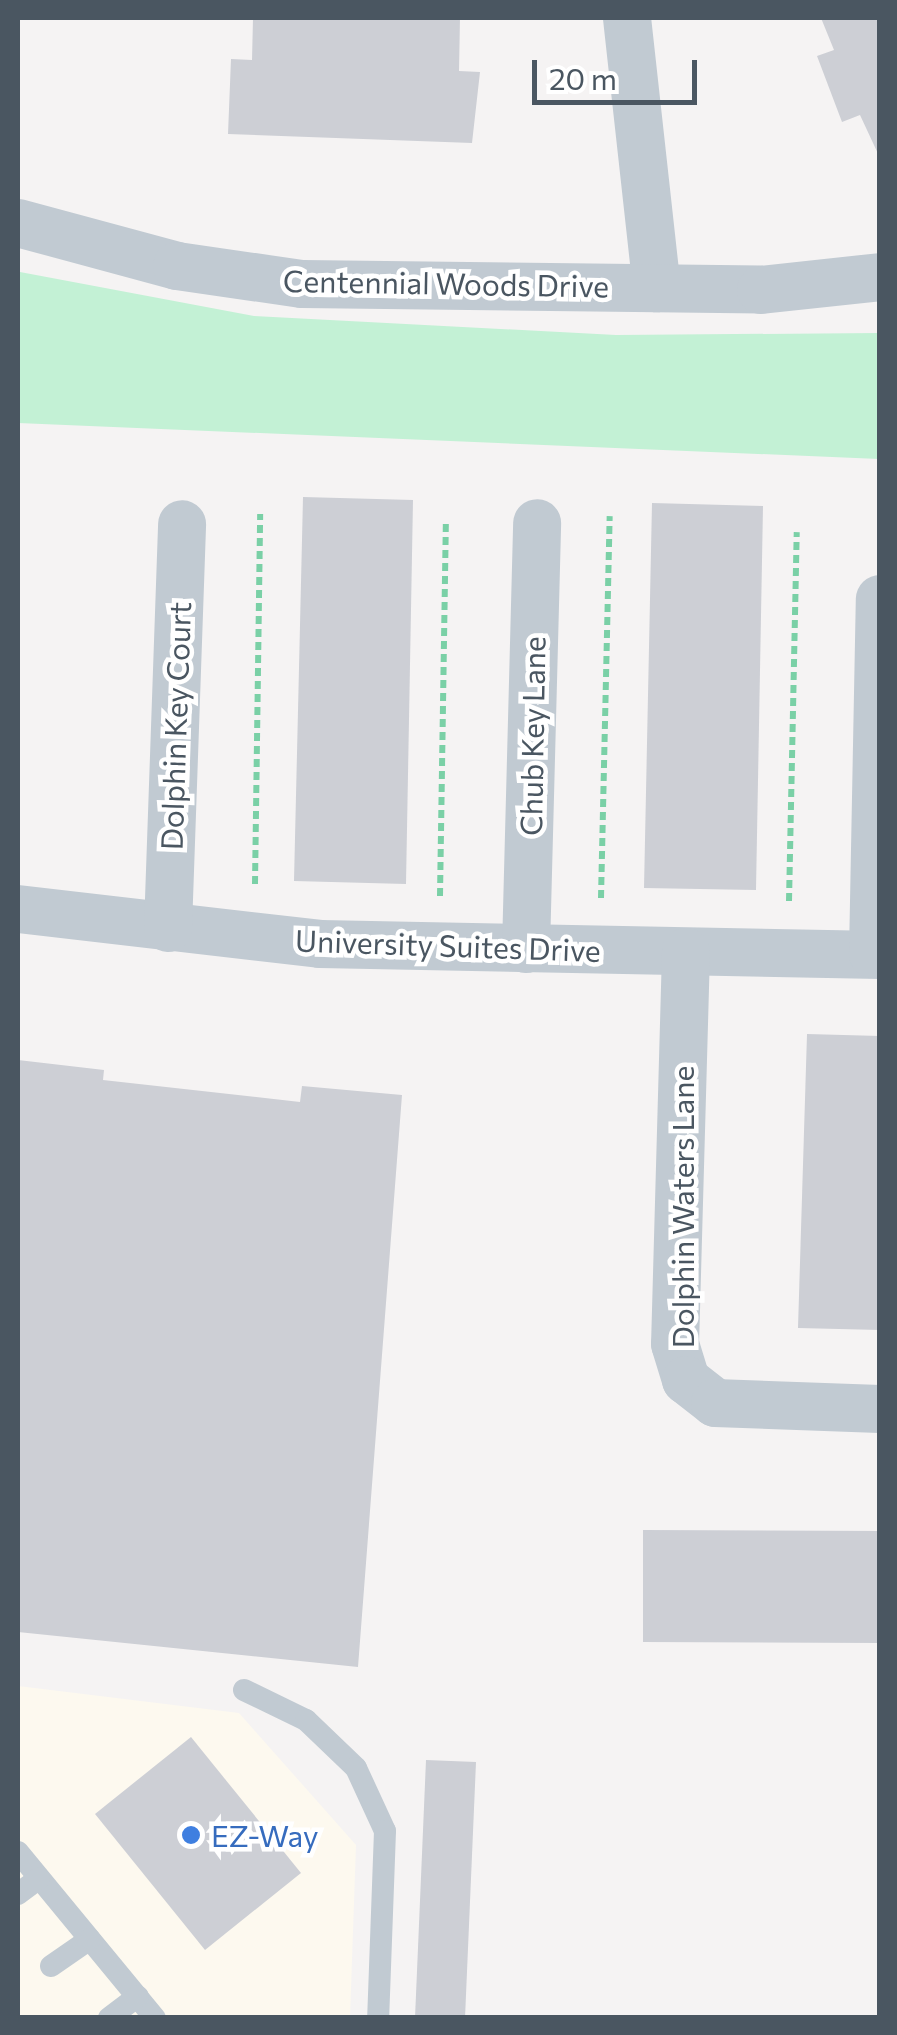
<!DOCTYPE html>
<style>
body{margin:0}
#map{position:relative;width:897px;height:2035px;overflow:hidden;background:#f5f3f3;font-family:Commissioner,sans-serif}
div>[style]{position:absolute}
.commercial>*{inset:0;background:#fdf9ef}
.green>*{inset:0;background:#c3f1d5}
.building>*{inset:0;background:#cdcfd5}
.path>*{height:6px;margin-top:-3px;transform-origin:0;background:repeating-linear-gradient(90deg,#7ad0a6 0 8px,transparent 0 13px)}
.service>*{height:22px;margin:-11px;padding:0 11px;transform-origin:11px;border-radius:11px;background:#c1cad2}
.minor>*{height:48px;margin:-24px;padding:0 24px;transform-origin:24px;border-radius:24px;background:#c1cad2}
.dots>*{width:28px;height:28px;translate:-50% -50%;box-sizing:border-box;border:5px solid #fff;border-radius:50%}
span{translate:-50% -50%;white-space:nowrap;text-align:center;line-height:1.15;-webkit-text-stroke:9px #fff;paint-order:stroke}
.street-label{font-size:30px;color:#4a5661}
.shop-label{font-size:30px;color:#366cbe}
.left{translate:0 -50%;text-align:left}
.frame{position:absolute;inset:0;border:20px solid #4a5661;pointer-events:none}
.scale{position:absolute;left:532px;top:60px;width:165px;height:45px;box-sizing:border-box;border:5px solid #4a5661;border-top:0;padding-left:12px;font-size:30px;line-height:35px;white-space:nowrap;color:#4a5661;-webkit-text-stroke:8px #fff;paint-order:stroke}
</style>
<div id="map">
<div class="commercial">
<div style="clip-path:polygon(18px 1686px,239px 1713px,356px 1845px,350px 2017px,18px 2018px)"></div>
</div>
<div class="green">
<div style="clip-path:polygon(20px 272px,254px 316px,616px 335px,879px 333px,879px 459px,18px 423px)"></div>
</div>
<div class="building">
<div style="clip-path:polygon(253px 18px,460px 18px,459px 71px,480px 72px,472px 143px,228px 134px,231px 59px,252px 60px)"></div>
<div style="clip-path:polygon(821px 18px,880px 18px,880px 158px,860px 115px,842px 122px,817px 56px,834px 50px)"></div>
<div style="clip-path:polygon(303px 497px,413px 500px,406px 884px,294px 881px)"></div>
<div style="clip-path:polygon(652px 503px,763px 506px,756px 890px,644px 888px)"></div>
<div style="clip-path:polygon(807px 1034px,880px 1036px,880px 1330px,798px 1328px)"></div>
<div style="clip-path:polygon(18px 1060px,104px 1070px,103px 1080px,300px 1102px,302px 1086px,402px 1095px,358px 1667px,18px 1632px)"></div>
<div style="clip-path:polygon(643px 1530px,880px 1531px,880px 1643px,643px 1642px)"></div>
<div style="clip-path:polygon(191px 1737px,301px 1873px,205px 1950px,95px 1814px)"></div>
<div style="clip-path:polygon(426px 1760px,476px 1762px,465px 2018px,415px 2018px)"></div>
</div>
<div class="path">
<div style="left:255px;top:884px;width:370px;rotate:-89.2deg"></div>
<div style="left:440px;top:896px;width:374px;rotate:-89.1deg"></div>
<div style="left:601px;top:898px;width:382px;rotate:-88.7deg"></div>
<div style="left:789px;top:901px;width:369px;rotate:-88.8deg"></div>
</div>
<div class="service">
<div style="left:244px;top:1690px;width:69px;rotate:25.8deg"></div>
<div style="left:306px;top:1720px;width:69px;rotate:43.8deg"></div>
<div style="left:356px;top:1768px;width:69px;rotate:65.3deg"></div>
<div style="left:385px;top:1831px;width:187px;rotate:92.1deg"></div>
<div style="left:18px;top:1852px;width:215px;rotate:50.5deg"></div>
<div style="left:18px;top:1894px;width:26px;rotate:-37deg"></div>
<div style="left:51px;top:1966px;width:47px;rotate:-34.7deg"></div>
<div style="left:109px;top:2018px;width:36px;rotate:-37deg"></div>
</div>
<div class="minor">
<div style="left:627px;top:18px;width:272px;rotate:83.7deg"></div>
<div style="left:18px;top:223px;width:165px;rotate:15.1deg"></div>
<div style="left:177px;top:266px;width:126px;rotate:8.2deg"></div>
<div style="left:302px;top:284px;width:459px;rotate:0.7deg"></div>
<div style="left:761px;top:290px;width:120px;rotate:-6.2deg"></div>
<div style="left:18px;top:909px;width:304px;rotate:6.6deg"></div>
<div style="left:320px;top:944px;width:560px;rotate:1.13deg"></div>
<div style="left:168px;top:928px;width:404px;rotate:-88deg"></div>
<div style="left:526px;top:949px;width:426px;rotate:-88.5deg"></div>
<div style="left:686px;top:952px;width:392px;rotate:91.6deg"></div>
<div style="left:675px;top:1344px;width:38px;rotate:73deg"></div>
<div style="left:686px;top:1380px;width:37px;rotate:38deg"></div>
<div style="left:715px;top:1403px;width:165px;rotate:2.1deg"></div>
<div style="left:873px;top:954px;width:355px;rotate:-88.9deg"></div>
</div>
<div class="dots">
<div style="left:191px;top:1835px;background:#3f7fe0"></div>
</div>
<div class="street-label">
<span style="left:446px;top:283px;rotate:1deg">Centennial Woods Drive</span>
<span style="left:175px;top:726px;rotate:-88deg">Dolphin Key Court</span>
<span style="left:532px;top:736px;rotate:-89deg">Chub Key Lane</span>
<span style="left:448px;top:945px;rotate:2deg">University Suites Drive</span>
<span style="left:682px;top:1207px;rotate:-90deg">Dolphin Waters Lane</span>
</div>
<div class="shop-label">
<span class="left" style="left:211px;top:1835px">EZ-Way</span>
</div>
<div class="frame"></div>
<div class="scale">20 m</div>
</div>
